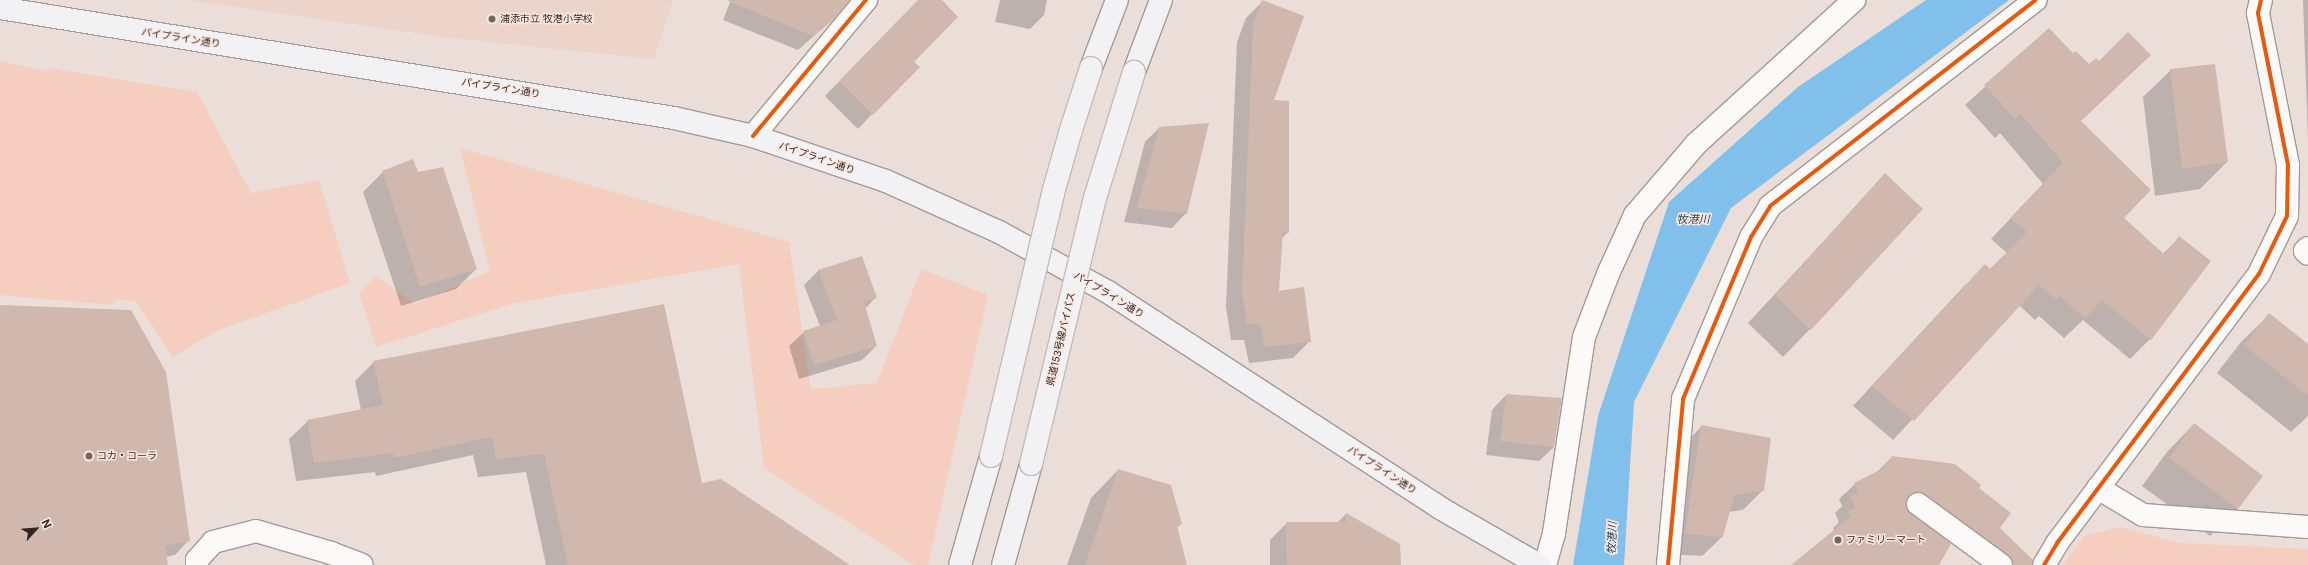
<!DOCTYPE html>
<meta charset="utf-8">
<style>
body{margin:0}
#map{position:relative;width:2308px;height:565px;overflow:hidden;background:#ebded8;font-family:Inter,"Noto Sans JP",sans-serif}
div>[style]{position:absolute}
.built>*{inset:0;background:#ecd4ca}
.green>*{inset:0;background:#f5cebf}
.water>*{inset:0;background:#82c0ec}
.shadow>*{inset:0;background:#0003}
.building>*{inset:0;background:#d0b8ae}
.roads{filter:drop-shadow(1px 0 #a49a95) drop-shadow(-1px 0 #a49a95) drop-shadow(0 1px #a49a95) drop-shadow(0 -1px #a49a95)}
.minor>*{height:22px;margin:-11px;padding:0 11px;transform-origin:11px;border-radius:11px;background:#fcfaf9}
.major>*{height:22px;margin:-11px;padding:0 11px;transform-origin:11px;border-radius:11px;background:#f2f2f4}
.bridges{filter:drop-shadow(1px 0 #c3bbb8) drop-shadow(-1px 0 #c3bbb8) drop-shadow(0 1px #c3bbb8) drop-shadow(0 -1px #c3bbb8)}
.major-bridge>*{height:22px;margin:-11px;padding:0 11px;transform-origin:11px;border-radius:11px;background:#f2f2f4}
.cycleway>*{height:4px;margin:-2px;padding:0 2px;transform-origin:2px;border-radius:2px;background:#e8590c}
.dots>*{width:11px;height:11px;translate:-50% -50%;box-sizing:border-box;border:2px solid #fce8e1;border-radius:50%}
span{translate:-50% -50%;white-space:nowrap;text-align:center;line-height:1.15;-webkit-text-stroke:3px #fce8e1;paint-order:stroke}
.poi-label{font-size:10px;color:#302623}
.left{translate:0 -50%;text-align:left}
.street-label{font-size:10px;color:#302623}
.water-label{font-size:11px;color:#133b55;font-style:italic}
.north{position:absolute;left:16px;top:509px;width:40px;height:40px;-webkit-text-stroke:3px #fce8e1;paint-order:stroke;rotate:64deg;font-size:11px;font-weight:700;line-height:16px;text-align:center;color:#302623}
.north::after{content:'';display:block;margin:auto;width:14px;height:18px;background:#302623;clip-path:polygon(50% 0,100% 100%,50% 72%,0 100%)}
</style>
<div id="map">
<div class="built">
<div style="clip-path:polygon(186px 0,673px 0,654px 59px,450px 38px)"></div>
</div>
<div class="green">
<div style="clip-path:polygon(0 61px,46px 71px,48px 68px,197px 92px,251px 193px,319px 180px,350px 283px,216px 331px,173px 357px,135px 301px,116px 300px,111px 305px,0 295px)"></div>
<div style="clip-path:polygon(460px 148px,789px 242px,811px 389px,877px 383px,921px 269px,988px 295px,928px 565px,914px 565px,764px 468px,739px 264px,515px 303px,376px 347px,359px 293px,376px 276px,415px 304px,490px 271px)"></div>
<div style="clip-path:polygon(2121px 527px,2179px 543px,2308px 549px,2308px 565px,2063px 565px,2084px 536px)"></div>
</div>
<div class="water">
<div style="clip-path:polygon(1926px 0,2009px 0,1731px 208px,1634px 402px,1624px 565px,1573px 565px,1598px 416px,1669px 202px,1798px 87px)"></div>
</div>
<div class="shadow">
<div style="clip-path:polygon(731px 0,838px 0,831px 21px,798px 50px,723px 20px)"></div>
<div style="clip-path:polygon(919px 0,941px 0,913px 62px,872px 114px,858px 129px,825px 96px)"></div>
<div style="clip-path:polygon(1000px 0,1047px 0,1044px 15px,1030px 29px,995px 22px)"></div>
<div style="clip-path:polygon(2303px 0,2308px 0,2308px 142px)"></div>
<div style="clip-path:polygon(1262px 2px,1288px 232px,1282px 238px,1278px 292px,1309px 342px,1293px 358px,1249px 363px,1244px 340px,1231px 340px,1226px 307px,1237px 42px,1246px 18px)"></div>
<div style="clip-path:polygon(2049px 29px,2073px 54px,2089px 65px,2150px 55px,2080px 121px,2122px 218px,2163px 254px,2179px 238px,2209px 261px,2150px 339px,2130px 359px,2083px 320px,2064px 338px,2039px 316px,2035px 320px,2019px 305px,1893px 440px,1853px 406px,1965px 285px,1990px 270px,2007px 253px,1991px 239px,2043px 184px,2000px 133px,1995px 138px,1965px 105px)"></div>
<div style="clip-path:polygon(2171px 70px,2227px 162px,2200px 189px,2155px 196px,2143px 97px)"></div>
<div style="clip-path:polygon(1159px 128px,1186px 213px,1172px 228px,1124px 222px,1145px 142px)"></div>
<div style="clip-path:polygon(383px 172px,418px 173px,476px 269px,456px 289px,401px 306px,363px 192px)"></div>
<div style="clip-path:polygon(1885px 175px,1810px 329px,1783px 357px,1748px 323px)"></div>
<div style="clip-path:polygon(819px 270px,876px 297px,865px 309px,876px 346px,862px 360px,799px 379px,789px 346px,804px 332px,820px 326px,804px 285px)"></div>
<div style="clip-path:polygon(0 306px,189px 540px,175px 555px,166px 557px,167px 565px,0 565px)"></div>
<div style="clip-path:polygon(2269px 315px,2308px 345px,2308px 416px,2291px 432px,2217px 373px,2241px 342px)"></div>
<div style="clip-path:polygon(374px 362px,701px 485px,848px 565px,546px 565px,526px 472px,478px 477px,473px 455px,376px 476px,375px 472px,296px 481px,289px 439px,308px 421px,361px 410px,355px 381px)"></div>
<div style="clip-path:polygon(1506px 395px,1554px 447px,1539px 461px,1486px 455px,1492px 410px)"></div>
<div style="clip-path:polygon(2194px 424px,2238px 508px,2210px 536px,2142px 486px,2167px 452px)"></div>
<div style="clip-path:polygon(1702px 426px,1763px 490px,1743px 510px,1728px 512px,1722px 537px,1702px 556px,1666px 554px,1682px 446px)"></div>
<div style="clip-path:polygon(1892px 457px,1978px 488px,1999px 528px,2032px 565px,1986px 565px,1905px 508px,1938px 565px,1794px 565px,1834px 531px,1833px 528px,1839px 522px,1835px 513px,1842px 506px,1839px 499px,1855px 484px,1876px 473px)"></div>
<div style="clip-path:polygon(1118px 470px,1181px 524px,1176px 528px,1186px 565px,1067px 565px,1091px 498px)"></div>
<div style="clip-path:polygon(1346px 514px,1399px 544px,1400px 565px,1270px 565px,1270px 540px,1287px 523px,1337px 523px)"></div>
</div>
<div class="building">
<div style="clip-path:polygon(726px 0,850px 0,831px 22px,813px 36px)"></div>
<div style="clip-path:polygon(918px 0,942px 0,958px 17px,914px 62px,920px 67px,873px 115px,839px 81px)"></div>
<div style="clip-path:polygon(1262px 0,1304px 16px,1274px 100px,1289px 101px,1289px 233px,1283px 232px,1279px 291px,1304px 287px,1311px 342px,1265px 347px,1260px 324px,1247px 324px,1242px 290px,1253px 25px)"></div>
<div style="clip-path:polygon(2049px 28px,2073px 53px,2076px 51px,2089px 64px,2096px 58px,2099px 61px,2128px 32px,2151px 55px,2081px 121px,2151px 190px,2124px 218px,2165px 255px,2179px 236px,2211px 261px,2151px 340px,2102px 300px,2085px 319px,2060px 296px,2056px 300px,2039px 285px,1914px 421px,1872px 386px,1985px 264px,1990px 269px,2027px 232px,2010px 218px,2063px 163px,2021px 114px,2015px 119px,1984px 85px)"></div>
<div style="clip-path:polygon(2215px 64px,2228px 162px,2182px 169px,2170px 69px)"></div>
<div style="clip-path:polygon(1209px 123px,1187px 214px,1137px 208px,1159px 127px)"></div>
<div style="clip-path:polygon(413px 159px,418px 172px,443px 167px,477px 269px,420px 287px,382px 171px)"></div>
<div style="clip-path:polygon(1885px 173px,1923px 209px,1811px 330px,1775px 295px)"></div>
<div style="clip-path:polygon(862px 256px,877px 298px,864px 302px,877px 346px,814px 365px,803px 331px,837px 320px,818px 270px)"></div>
<div style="clip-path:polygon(664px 304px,702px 483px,721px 479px,850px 565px,568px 565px,544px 454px,496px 459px,492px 437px,394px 458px,393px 453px,314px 463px,307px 420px,383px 405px,373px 361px)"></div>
<div style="clip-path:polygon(0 305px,131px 310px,166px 372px,190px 541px,165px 546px,168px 565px,0 565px)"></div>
<div style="clip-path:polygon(2269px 313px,2308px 344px,2308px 396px,2244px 345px)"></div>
<div style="clip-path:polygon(1506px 394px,1562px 398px,1554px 447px,1500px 441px)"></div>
<div style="clip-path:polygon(2194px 423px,2263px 476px,2238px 509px,2169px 458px)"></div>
<div style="clip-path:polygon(1701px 425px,1771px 438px,1764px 491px,1734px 495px,1723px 537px,1685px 534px)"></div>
<div style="clip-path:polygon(1892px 456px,1955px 464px,1981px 485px,1979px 488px,2011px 513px,2000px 528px,2033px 560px,2032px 565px,2013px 565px,2008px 555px,1925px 494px,1919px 492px,1913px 493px,1908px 497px,1906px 503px,1907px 509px,1951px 544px,1939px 565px,1791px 565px,1850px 517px,1848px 512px,1855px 507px,1850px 497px,1858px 492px,1854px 483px,1882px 469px)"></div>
<div style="clip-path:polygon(1118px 469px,1171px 485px,1182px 524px,1177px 526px,1187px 565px,1085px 565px)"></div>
<div style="clip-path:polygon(1346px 513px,1400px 544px,1401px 565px,1287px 565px,1286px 522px,1346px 522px)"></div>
</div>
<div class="roads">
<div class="minor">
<div style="left:753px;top:136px;width:177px;rotate:-50.3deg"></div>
<div style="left:2308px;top:248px;width:4px;rotate:135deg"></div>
<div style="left:2305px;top:251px;width:4px;rotate:45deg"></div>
<div style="left:2098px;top:488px;width:52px;rotate:31deg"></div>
<div style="left:2143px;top:515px;width:165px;rotate:4.2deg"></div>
<div style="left:1918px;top:504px;width:103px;rotate:36.3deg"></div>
<div style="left:197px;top:565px;width:5px;rotate:-90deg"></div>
<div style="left:197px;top:560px;width:24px;rotate:-48deg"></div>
<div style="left:213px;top:542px;width:44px;rotate:-14.3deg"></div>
<div style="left:256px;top:531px;width:78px;rotate:16.3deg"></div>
<div style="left:331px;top:553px;width:33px;rotate:21deg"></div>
<div style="left:1545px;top:565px;width:33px;rotate:-74deg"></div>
<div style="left:1554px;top:533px;width:198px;rotate:-81.3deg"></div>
<div style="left:1584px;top:337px;width:67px;rotate:-69.1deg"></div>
<div style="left:1608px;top:274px;width:65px;rotate:-65.4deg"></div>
<div style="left:1635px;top:215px;width:94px;rotate:-49.3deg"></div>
<div style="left:1696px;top:144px;width:214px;rotate:-42.3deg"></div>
<div style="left:1668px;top:565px;width:167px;rotate:-84.8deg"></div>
<div style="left:1683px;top:399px;width:176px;rotate:-67.2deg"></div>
<div style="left:1751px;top:237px;width:36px;rotate:-58deg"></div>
<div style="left:1770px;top:206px;width:336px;rotate:-37.8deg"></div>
<div style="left:2044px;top:565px;width:26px;rotate:-59deg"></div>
<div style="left:2057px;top:543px;width:336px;rotate:-53.1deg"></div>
<div style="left:2259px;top:274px;width:64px;rotate:-64.2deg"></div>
<div style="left:2287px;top:216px;width:51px;rotate:-88.9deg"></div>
<div style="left:2288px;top:165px;width:155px;rotate:-101.2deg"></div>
<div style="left:2258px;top:13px;width:13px;rotate:-77deg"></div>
</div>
<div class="major">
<div style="left:0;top:8px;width:683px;rotate:9.27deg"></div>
<div style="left:674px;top:118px;width:81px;rotate:12.8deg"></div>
<div style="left:753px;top:136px;width:140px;rotate:18.7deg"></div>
<div style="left:886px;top:181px;width:124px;rotate:24.3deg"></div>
<div style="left:999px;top:232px;width:124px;rotate:28.8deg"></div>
<div style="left:1108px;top:292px;width:396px;rotate:33deg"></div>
<div style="left:1440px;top:508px;width:114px;rotate:29.9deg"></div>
<div style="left:1091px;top:68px;width:73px;rotate:-69.1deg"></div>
<div style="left:1134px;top:72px;width:77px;rotate:-69.4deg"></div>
<div style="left:960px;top:565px;width:113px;rotate:-74.1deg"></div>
<div style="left:1003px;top:565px;width:105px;rotate:-74.5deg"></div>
</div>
</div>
<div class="bridges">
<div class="major-bridge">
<div style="left:991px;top:456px;width:270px;rotate:-76.7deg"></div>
<div style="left:1053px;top:193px;width:66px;rotate:-74.1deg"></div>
<div style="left:1071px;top:130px;width:65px;rotate:-72.1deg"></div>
<div style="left:1031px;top:464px;width:274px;rotate:-76.5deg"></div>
<div style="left:1095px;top:198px;width:132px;rotate:-72.8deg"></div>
</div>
</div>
<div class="cycleway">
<div style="left:753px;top:136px;width:177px;rotate:-50.3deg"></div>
<div style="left:1668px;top:565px;width:167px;rotate:-84.8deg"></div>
<div style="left:1683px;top:399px;width:176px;rotate:-67.2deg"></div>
<div style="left:1751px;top:237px;width:36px;rotate:-58deg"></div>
<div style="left:1770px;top:206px;width:336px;rotate:-37.8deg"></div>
<div style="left:2044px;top:565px;width:26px;rotate:-59deg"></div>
<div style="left:2057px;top:543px;width:336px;rotate:-53.1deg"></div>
<div style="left:2259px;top:274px;width:64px;rotate:-64.2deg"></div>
<div style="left:2287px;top:216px;width:51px;rotate:-88.9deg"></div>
<div style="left:2288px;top:165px;width:155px;rotate:-101.2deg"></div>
<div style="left:2258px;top:13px;width:13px;rotate:-77deg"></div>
</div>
<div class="dots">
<div style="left:492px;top:19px;background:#716662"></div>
<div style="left:89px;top:456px;background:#716662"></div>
<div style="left:1838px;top:540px;background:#716662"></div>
</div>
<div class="poi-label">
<span class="left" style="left:500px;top:19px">浦添市立 牧港小学校</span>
<span class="left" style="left:97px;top:456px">コカ・コーラ</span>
<span class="left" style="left:1846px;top:540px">ファミリーマート</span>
</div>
<div class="street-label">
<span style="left:181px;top:38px;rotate:9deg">パイプライン通り</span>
<span style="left:501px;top:88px;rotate:9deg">パイプライン通り</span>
<span style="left:817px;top:158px;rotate:19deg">パイプライン通り</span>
<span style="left:1109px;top:295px;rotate:31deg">パイプライン通り</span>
<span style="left:1061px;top:339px;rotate:-77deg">県道153号線バイパス</span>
<span style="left:1382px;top:470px;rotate:33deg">パイプライン通り</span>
</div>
<div class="water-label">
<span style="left:1693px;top:219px">牧港川</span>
<span style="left:1612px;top:538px;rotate:-88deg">牧港川</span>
</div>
<div class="north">N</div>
</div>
